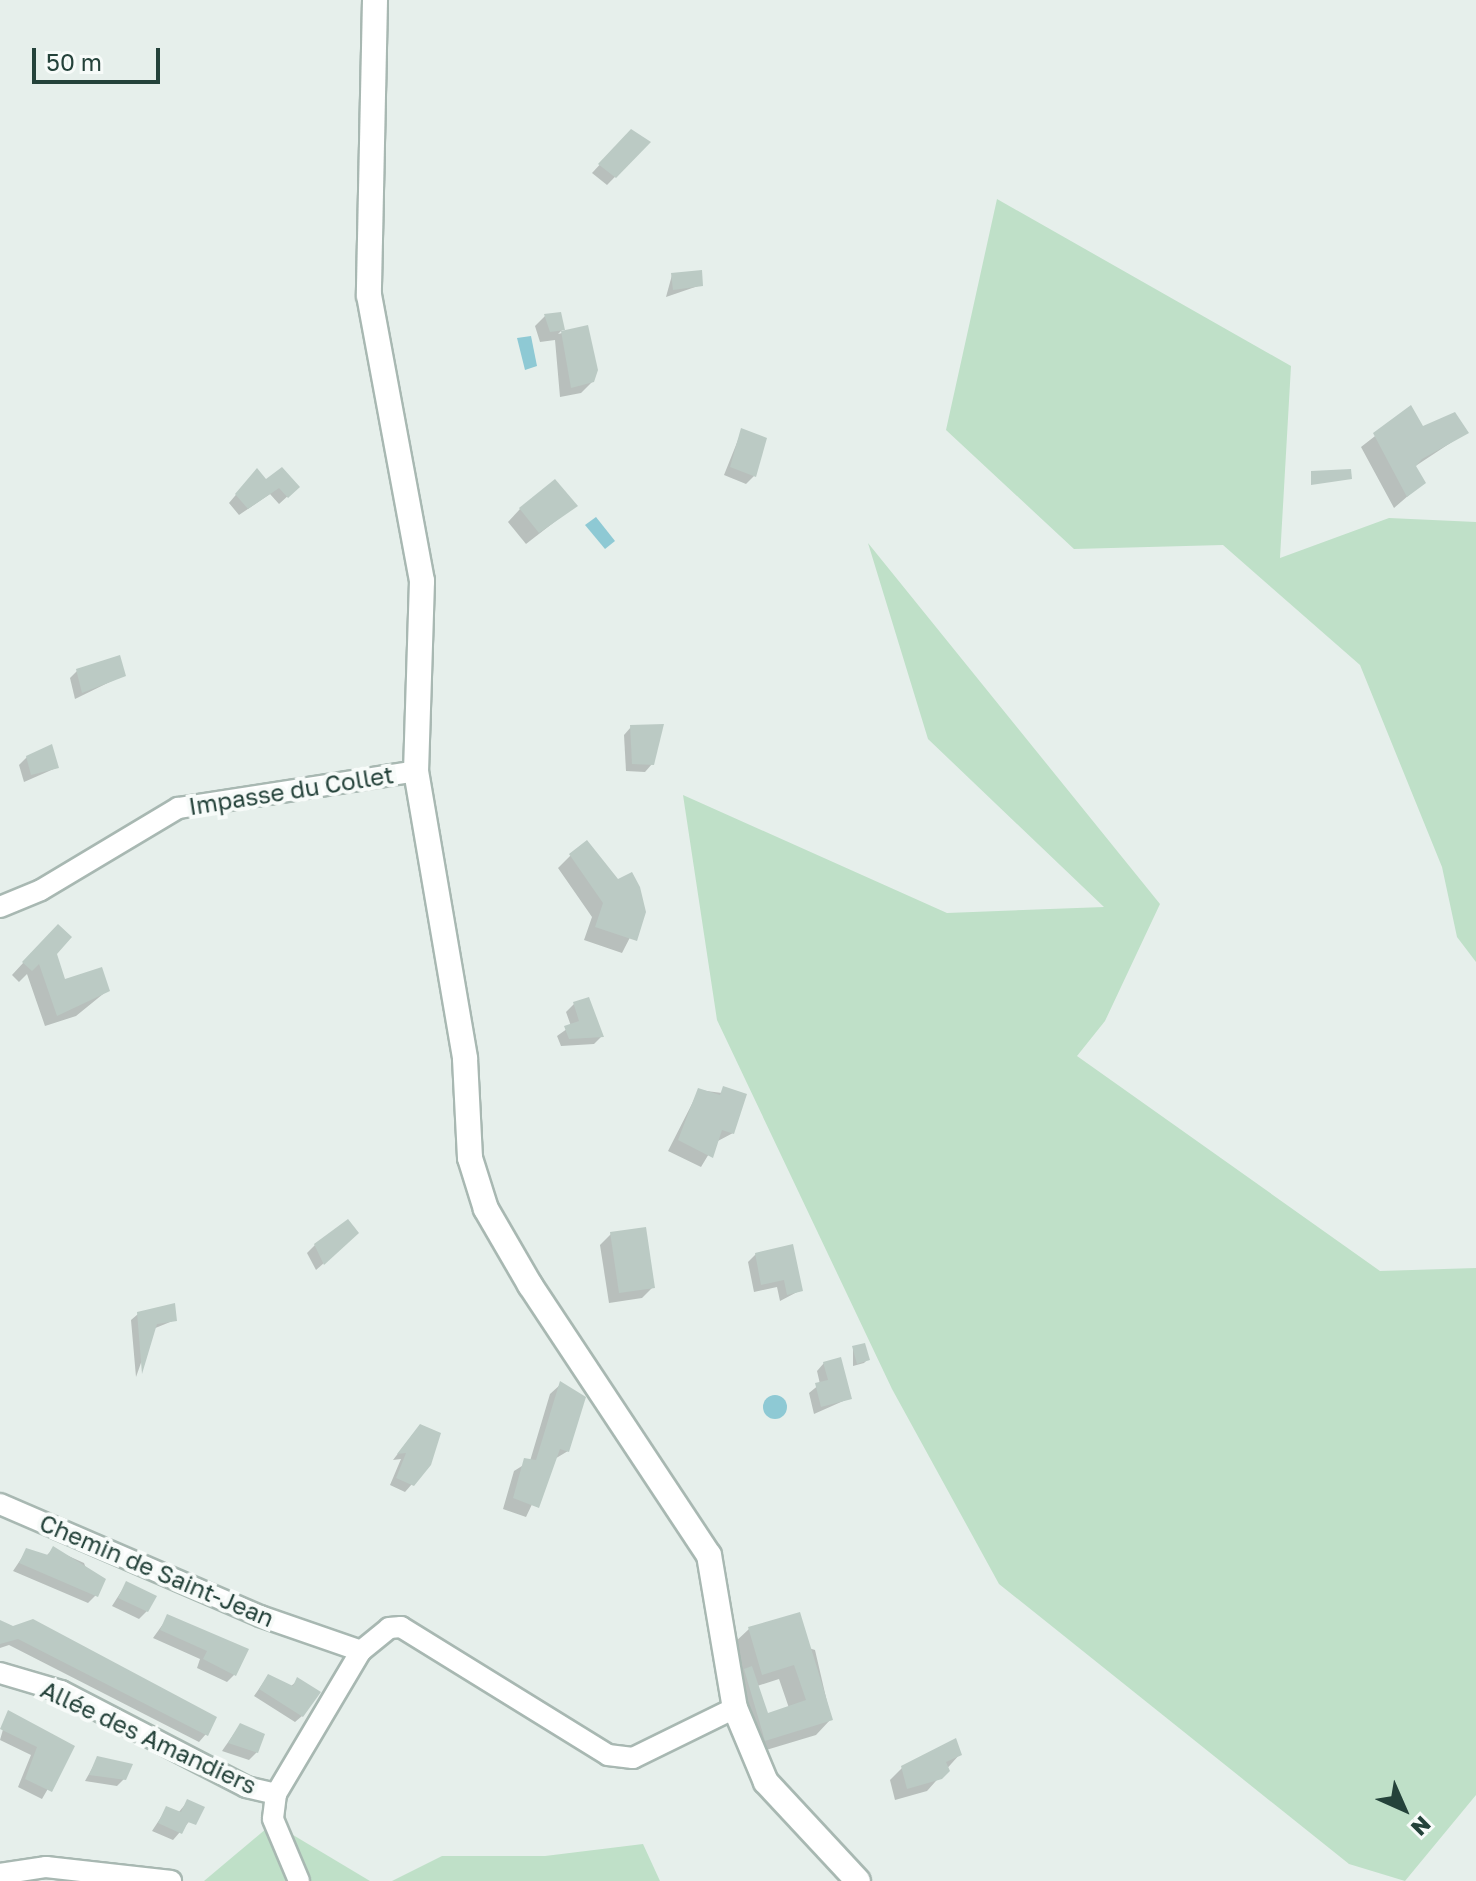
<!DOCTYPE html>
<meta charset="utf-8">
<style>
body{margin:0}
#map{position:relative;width:1476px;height:1881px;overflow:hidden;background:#e6efeb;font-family:"Golos Text",sans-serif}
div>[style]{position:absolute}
.green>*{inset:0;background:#bfe0c8}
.water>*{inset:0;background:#8ec9d4}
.round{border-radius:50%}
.shadow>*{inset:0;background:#0003}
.building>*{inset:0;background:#bbcac4}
.roads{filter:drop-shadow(2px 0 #a8b8b2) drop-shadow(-2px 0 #a8b8b2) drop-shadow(0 2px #a8b8b2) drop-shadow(0 -2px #a8b8b2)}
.street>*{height:20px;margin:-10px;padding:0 10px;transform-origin:10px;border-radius:10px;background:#fff}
.secondary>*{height:24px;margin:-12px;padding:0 12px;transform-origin:12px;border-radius:12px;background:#fff}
span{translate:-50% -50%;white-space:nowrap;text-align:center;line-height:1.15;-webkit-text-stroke:8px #f7fbf9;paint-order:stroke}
.street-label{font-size:24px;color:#24423a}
.north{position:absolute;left:1364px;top:1769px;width:80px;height:80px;-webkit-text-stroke:6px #f7fbf9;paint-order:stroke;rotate:135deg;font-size:22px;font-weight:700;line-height:32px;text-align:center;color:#24423a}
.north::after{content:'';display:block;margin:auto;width:28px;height:36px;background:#24423a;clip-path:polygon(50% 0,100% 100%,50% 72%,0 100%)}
.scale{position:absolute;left:32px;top:48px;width:128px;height:36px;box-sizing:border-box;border:4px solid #24423a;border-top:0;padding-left:10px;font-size:24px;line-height:28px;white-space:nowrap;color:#24423a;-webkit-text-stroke:6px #f7fbf9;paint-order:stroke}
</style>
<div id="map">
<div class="green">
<div style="clip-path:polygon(997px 199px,1291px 366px,1280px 558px,1389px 518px,1476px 522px,1476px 962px,1457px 937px,1442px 867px,1360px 665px,1223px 545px,1074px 549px,946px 430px)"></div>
<div style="clip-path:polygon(868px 543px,1160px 904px,1105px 1021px,1077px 1056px,1380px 1271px,1476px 1268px,1476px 1795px,1405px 1881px,1349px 1864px,999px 1584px,892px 1389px,717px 1020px,683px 795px,947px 913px,1104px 907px,928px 739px)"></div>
<div style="clip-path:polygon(273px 1823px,370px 1881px,204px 1881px)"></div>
<div style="clip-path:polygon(643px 1844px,660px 1881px,392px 1881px,442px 1856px,545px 1856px)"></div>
</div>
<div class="water">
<div style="clip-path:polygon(531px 336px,537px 366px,525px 370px,517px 338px)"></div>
<div style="clip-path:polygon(596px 517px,615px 541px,605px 549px,585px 525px)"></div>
<div class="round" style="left:763px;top:1395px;width:24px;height:24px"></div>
</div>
<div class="shadow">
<div style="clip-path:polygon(631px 131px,648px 143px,607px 185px,592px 173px)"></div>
<div style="clip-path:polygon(672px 275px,701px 285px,666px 297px)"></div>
<div style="clip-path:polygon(545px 316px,563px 329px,558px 334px,586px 327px,592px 382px,581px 393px,560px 397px,555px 340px,540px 342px,535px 326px)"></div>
<div style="clip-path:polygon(1411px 408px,1422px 429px,1467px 432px,1414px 467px,1424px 482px,1394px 508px,1361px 447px)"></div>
<div style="clip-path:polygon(742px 430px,754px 476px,746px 484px,724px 475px)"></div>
<div style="clip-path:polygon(282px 470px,290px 494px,279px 504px,270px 494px,239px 515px,229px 503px,250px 478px,266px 481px)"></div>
<div style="clip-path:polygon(575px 506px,526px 544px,508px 522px,520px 509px)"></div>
<div style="clip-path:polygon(77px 671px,124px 675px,75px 699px,70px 678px)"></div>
<div style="clip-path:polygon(631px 727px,652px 764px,645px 772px,626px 771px,624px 735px)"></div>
<div style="clip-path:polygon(27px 757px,56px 768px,24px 782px,19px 765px)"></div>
<div style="clip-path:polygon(571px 855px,643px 912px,622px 953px,584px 940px,592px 917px,558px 868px)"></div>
<div style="clip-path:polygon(46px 938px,64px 981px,108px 990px,76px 1016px,45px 1026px,27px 974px,19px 982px,12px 975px)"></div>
<div style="clip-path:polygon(574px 1004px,602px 1036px,594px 1044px,561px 1046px,557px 1036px,571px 1026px,566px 1012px)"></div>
<div style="clip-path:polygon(699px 1090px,745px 1096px,733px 1133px,716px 1142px,701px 1167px,668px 1151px)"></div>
<div style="clip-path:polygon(611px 1234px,653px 1287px,642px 1298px,609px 1303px,600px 1245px)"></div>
<div style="clip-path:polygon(349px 1241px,316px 1270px,307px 1253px,315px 1245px)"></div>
<div style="clip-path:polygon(756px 1254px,801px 1290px,780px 1301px,777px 1287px,754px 1292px,748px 1262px)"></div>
<div style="clip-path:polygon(138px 1314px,175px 1320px,153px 1329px,136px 1377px,131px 1320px)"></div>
<div style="clip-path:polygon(853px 1348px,867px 1360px,864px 1363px,853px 1366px)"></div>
<div style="clip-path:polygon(824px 1363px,850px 1398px,814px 1414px,809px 1393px,820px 1384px,817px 1371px)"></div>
<div style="clip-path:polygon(561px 1384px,584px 1398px,568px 1451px,553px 1460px,526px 1517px,503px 1509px,514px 1471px,530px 1461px,550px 1394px)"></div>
<div style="clip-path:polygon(413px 1434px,412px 1484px,405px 1492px,390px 1485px,401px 1459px,393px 1460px)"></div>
<div style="clip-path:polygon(53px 1549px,84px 1563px,96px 1595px,88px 1603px,13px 1571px,27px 1550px,46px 1556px)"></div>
<div style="clip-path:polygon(126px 1584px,147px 1611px,139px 1619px,112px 1606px)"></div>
<div style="clip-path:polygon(168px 1617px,235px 1674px,227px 1682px,197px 1668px,200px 1659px,153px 1638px)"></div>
<div style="clip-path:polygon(0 1622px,206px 1734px,199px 1742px,9px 1645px,0 1648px)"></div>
<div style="clip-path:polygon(evenodd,749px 1629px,815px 1650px,831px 1719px,816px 1735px,750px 1755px,729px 1686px,742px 1673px,733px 1644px,749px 1629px,779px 1679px,789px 1708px,767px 1716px,757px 1686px,779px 1679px)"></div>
<div style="clip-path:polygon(268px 1676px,290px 1687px,298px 1680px,302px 1716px,295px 1722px,254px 1696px)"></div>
<div style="clip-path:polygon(8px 1712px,72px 1747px,42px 1799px,18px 1787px,31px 1755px,0 1740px)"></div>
<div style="clip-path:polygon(240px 1725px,257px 1752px,249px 1760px,222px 1751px)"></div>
<div style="clip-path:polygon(960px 1754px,927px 1791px,895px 1800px,890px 1780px,902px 1768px)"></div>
<div style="clip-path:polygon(98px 1758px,124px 1779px,117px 1786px,85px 1781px)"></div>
<div style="clip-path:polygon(188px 1801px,201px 1808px,173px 1840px,152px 1831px,167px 1808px,178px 1813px)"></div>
</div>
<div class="building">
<div style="clip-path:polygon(631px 129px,651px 142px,616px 178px,598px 164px)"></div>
<div style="clip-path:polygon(702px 270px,703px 286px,673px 290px,671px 273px)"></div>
<div style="clip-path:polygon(561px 312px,565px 330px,550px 332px,544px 314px)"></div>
<div style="clip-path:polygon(588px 325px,598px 370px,594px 382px,571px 388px,561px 331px)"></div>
<div style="clip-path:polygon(1411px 405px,1423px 426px,1455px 412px,1469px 433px,1422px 459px,1416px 466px,1426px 483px,1407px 497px,1373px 433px)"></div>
<div style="clip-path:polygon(741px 428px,767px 438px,756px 477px,730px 467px)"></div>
<div style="clip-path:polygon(282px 467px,300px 487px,288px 498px,279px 488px,248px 509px,235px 494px,257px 468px,266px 479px)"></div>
<div style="clip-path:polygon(1351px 469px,1352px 479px,1311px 485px,1311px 471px)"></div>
<div style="clip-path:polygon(555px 479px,578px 506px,539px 533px,519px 508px)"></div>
<div style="clip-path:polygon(120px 655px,126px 676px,82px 693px,76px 669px)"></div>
<div style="clip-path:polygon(664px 724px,654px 765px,632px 764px,630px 725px)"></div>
<div style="clip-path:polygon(52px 744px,59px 768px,31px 775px,26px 756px)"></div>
<div style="clip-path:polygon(587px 840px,618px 879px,632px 872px,640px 887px,646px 912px,637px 941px,595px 927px,603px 903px,569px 854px)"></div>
<div style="clip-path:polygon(58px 924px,72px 937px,57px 954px,65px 979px,102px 967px,110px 991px,57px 1016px,39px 964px,32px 971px,22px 962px)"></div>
<div style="clip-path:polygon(589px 997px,604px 1037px,569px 1039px,564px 1026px,579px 1021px,573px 1002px)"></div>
<div style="clip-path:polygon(723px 1086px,747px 1094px,734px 1134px,722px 1130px,713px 1158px,678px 1140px,698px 1088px,720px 1095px)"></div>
<div style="clip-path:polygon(348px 1219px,359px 1233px,324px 1265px,314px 1244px)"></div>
<div style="clip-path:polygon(646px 1227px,655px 1288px,619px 1293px,610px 1232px)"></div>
<div style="clip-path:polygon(793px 1244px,803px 1291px,787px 1295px,784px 1280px,761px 1285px,755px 1253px)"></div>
<div style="clip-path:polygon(175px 1303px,177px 1321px,157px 1324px,142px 1374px,137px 1312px)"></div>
<div style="clip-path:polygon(865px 1343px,870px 1360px,857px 1364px,852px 1346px)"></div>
<div style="clip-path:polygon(841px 1357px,852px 1399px,821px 1407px,815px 1383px,828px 1380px,823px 1362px)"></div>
<div style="clip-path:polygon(560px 1381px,586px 1397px,569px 1452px,560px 1449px,539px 1508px,513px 1498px,524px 1458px,536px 1460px)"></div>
<div style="clip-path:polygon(420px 1424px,441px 1433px,431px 1465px,414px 1486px,396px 1478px,406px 1453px,397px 1454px)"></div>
<div style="clip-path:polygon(53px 1546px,106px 1579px,98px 1597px,19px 1563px,26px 1548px,48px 1555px)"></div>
<div style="clip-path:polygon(126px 1581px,157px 1596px,148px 1612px,118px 1598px)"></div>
<div style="clip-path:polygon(800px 1612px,833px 1720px,765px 1741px,744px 1669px,752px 1666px,768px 1713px,806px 1700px,794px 1665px,762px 1675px,748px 1627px)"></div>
<div style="clip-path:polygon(167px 1614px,249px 1649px,236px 1676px,203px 1659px,207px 1651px,160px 1630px)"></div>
<div style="clip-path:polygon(33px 1619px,217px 1717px,208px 1736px,18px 1639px,0 1644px,0 1620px,13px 1626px)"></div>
<div style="clip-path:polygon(268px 1674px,293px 1686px,297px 1677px,321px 1692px,303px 1717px,259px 1689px)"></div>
<div style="clip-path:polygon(8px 1710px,75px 1746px,52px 1792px,25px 1779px,37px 1747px,0 1729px)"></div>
<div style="clip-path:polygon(240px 1723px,265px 1734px,258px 1753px,228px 1743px)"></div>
<div style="clip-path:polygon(956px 1738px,962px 1755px,946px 1762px,950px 1771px,942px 1779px,907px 1789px,901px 1766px)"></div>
<div style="clip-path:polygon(97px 1756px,133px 1764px,126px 1780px,89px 1775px)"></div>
<div style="clip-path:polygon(187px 1799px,205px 1807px,196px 1825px,188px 1822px,182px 1834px,158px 1823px,166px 1806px,181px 1812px)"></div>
</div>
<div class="roads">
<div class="street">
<div style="left:0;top:907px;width:44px;rotate:-22.5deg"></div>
<div style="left:41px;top:890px;width:160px;rotate:-30.9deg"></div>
<div style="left:178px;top:808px;width:241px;rotate:-8.8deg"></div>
<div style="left:0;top:1504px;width:283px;rotate:23.3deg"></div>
<div style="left:260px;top:1616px;width:107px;rotate:19.1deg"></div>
<div style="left:361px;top:1651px;width:36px;rotate:-39deg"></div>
<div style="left:389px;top:1628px;width:12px;rotate:-5deg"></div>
<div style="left:401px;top:1627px;width:243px;rotate:31.7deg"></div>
<div style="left:608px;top:1755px;width:25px;rotate:7deg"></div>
<div style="left:633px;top:1758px;width:114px;rotate:-26.1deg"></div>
<div style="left:0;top:1673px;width:64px;rotate:16.4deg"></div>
<div style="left:61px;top:1691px;width:208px;rotate:27.4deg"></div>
<div style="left:246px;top:1787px;width:31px;rotate:13deg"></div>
<div style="left:276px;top:1794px;width:166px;rotate:-59.3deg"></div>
<div style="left:276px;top:1794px;width:25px;rotate:97deg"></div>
<div style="left:273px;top:1819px;width:67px;rotate:67.2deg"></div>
<div style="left:0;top:1874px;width:47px;rotate:-8.7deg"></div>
<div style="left:46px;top:1867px;width:126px;rotate:6.4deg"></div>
</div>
<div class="secondary">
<div style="left:375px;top:0;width:295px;rotate:91.2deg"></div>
<div style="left:369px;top:295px;width:291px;rotate:79.5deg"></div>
<div style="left:422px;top:581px;width:190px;rotate:91.8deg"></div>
<div style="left:416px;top:771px;width:292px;rotate:80.3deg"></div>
<div style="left:465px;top:1059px;width:99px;rotate:87.1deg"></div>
<div style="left:470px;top:1158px;width:53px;rotate:72.6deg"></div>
<div style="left:486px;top:1209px;width:88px;rotate:59.9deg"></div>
<div style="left:530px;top:1285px;width:324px;rotate:56.5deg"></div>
<div style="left:709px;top:1555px;width:155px;rotate:80.4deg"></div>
<div style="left:735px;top:1708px;width:80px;rotate:67.3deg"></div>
<div style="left:766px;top:1782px;width:135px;rotate:47.1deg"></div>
</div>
</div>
<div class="street-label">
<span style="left:291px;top:790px;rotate:-9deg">Impasse du Collet</span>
<span style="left:157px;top:1570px;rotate:23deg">Chemin de Saint-Jean</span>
<span style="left:149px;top:1737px;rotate:25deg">Allée des Amandiers</span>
</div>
<div class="north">N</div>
<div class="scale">50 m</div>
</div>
